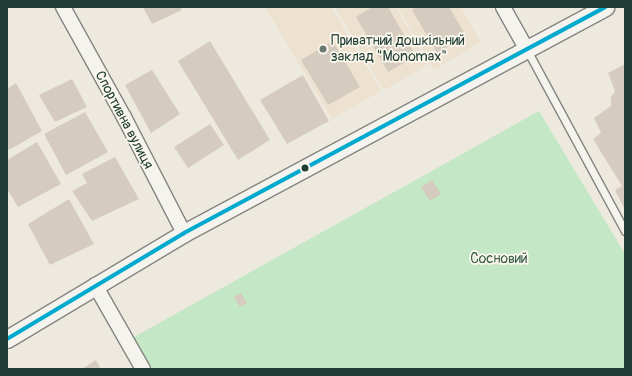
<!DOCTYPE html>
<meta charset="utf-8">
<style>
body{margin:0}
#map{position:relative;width:632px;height:376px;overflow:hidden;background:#eee9df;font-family:Pangolin,sans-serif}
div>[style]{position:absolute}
.built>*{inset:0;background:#ede1cf}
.green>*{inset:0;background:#c4e7c6}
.building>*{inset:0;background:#d5ccbf}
.roads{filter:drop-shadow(1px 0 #82857f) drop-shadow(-1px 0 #82857f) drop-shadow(0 1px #82857f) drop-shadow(0 -1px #82857f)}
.service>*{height:7px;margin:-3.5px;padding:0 3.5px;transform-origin:3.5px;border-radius:3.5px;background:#f5f3ee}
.minor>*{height:14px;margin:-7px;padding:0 7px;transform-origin:7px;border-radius:7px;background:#f5f3ee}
.tertiary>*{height:17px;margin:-8.5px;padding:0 8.5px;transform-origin:8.5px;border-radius:8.5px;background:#f5f3ee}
.bus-1>*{height:4px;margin:-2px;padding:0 2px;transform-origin:2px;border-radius:2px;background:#00a9ce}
.dots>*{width:11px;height:11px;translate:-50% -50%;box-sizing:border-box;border:2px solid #fbf7ec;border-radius:50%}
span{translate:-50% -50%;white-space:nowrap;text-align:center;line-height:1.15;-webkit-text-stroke:3.5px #fbf7ec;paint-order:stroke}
.poi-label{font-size:14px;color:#1f3d34}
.left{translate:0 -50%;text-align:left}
.street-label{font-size:14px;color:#1f3d34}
.park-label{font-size:14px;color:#395f4d}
.frame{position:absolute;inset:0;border:8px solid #1f3d34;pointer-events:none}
</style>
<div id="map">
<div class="built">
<div style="clip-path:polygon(265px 7px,331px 7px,381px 91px,332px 119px)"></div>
<div style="clip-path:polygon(335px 7px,396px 7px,428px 65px,384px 90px)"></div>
<div style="clip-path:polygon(398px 7px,461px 7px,481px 42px,434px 70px)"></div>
</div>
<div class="green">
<div style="clip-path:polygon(539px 111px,625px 254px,625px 369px,144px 369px,127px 341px)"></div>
</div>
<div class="building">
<div style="clip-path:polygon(143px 7px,180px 7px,182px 10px,152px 24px)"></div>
<div style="clip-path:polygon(372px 7px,388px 7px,416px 56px,388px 72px,356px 17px)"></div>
<div style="clip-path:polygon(418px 7px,449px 7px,466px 36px,437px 53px,412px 10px)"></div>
<div style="clip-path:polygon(210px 41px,270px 140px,238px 160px,178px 61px)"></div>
<div style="clip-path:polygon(333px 41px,360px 87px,328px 105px,301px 60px)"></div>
<div style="clip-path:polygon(625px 64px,625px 210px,615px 190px,622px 186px,593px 139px,601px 133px,594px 118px,611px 106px,611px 97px,615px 91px,608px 73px)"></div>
<div style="clip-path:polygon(152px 70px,180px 114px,151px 133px,125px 85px)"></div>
<div style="clip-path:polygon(303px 75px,329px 121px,287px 144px,260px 100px)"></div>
<div style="clip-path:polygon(72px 79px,87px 107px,55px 122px,39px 95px)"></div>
<div style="clip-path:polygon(16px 83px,42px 131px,9px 150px,7px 146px,7px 89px)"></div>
<div style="clip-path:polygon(85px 112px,108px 152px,66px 175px,44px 134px)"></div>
<div style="clip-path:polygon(210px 124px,224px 145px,188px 168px,174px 147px)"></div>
<div style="clip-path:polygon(37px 142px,61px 184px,18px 207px,7px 189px,7px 160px)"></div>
<div style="clip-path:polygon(115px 157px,139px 199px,92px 221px,72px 191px,87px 183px,82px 174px)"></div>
<div style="clip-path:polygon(432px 180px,441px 194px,430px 201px,421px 187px)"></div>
<div style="clip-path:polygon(69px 199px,94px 244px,50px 265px,28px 224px)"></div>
<div style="clip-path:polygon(241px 293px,247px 303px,240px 307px,234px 297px)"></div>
<div style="clip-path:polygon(96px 360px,101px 369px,82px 369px)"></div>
</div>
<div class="roads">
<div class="service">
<div style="left:527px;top:50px;width:206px;rotate:61.6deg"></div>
</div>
<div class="minor">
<div style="left:63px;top:7px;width:126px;rotate:61deg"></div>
<div style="left:124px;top:117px;width:131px;rotate:62.7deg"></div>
<div style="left:503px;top:7px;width:49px;rotate:60.8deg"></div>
<div style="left:95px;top:285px;width:97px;rotate:60.3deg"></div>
</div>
<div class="tertiary">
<div style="left:7px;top:339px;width:206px;rotate:-30.9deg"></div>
<div style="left:184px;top:233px;width:478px;rotate:-28.2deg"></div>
</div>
</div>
<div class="bus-1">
<div style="left:7px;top:339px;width:206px;rotate:-30.9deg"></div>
<div style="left:184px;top:233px;width:478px;rotate:-28.2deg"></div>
</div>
<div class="dots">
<div style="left:323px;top:49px;background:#677970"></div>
<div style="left:305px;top:168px;background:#1f3d34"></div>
</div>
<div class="poi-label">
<span class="left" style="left:331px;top:49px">Приватний дошкільний<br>заклад "Monomax"</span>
</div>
<div class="street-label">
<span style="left:124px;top:120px;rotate:62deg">Спортивна вулиця</span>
</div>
<div class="park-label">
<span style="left:499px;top:259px">Сосновий</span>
</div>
<div class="frame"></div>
</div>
